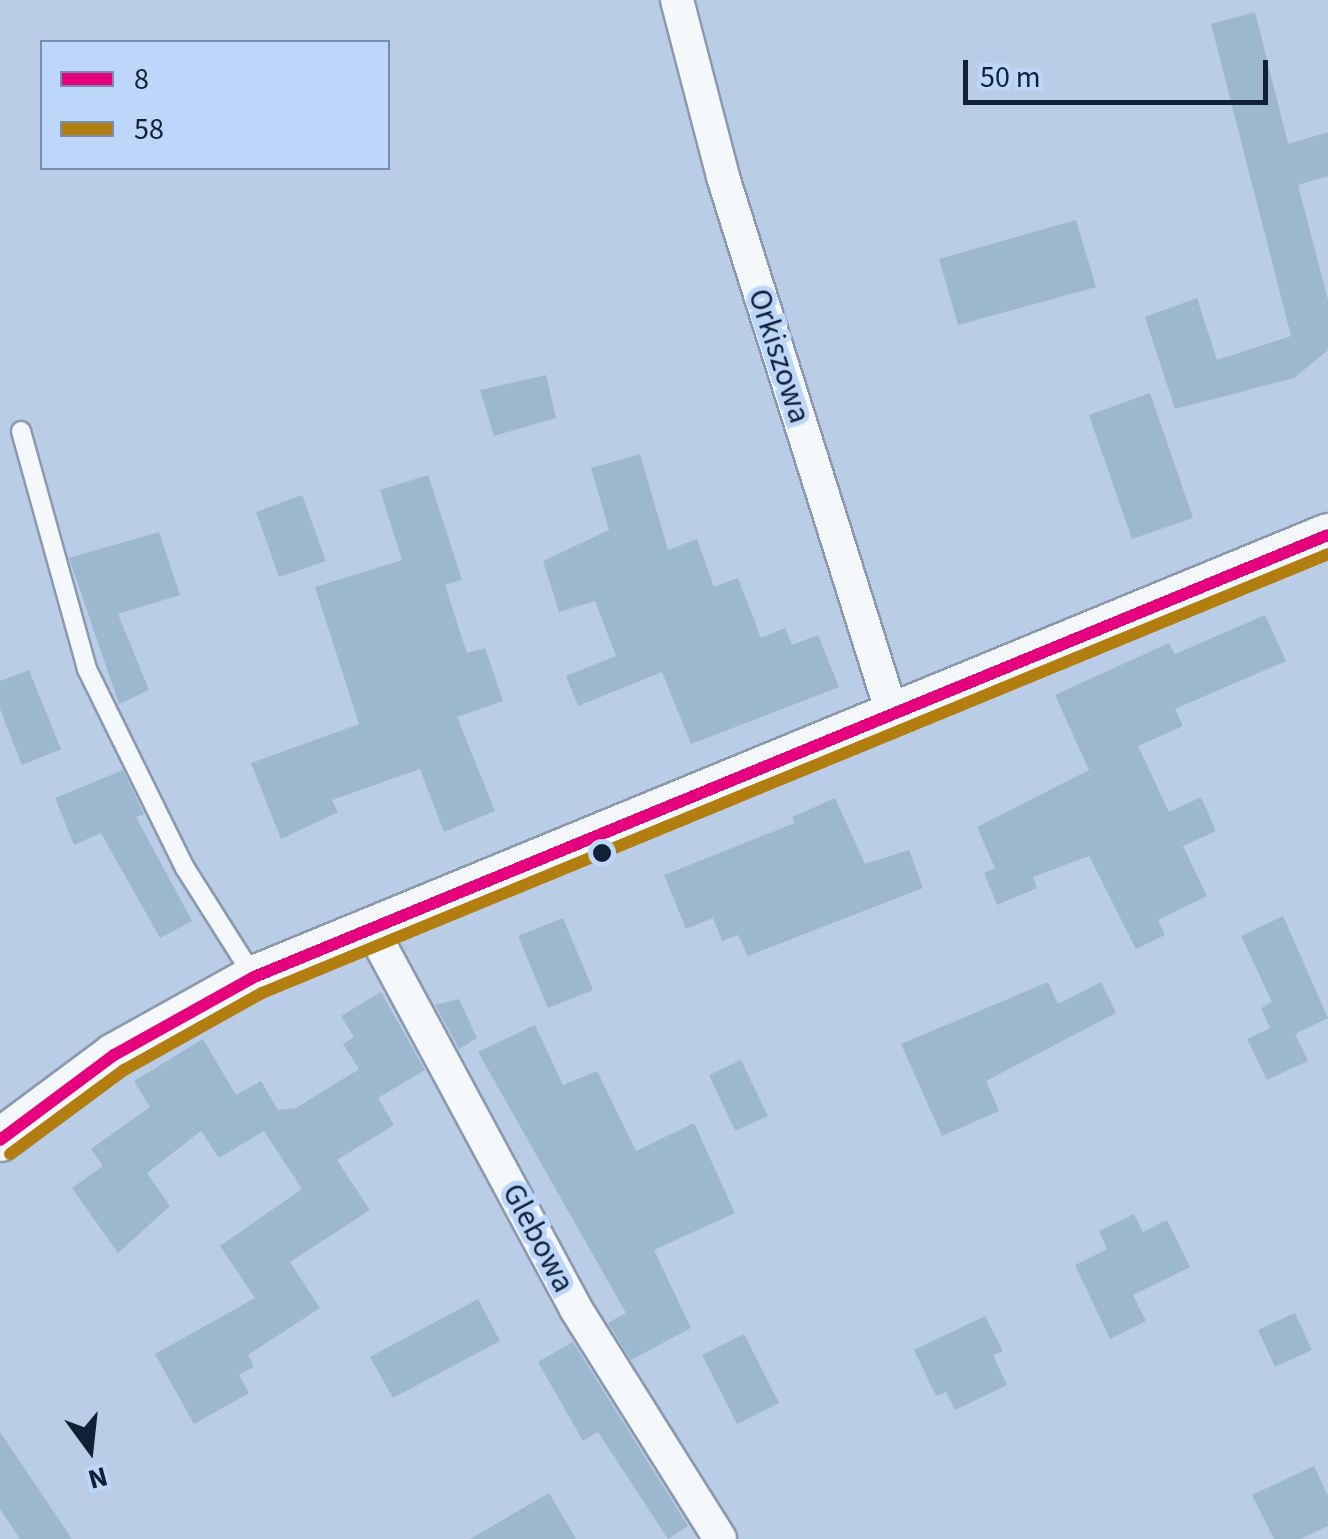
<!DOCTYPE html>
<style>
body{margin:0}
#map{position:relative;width:1328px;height:1539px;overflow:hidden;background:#bacde7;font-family:"Source Sans 3",sans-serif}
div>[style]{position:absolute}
.building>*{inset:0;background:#9cb8ce}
.roads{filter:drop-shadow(2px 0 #8a99af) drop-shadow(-2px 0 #8a99af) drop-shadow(0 2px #8a99af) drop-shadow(0 -2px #8a99af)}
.service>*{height:18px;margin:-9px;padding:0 9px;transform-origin:9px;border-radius:9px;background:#f5f8fb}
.minor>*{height:32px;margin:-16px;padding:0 16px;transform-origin:16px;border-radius:16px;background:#f5f8fb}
.tertiary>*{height:42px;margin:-21px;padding:0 21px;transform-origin:21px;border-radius:21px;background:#f5f8fb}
.bus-1>*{height:12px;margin:-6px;padding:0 6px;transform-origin:6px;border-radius:6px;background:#e5007d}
.bus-2>*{height:12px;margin:-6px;padding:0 6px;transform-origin:6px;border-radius:6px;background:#b27e10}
.dots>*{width:28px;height:28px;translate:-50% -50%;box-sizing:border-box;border:5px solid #bdd7fa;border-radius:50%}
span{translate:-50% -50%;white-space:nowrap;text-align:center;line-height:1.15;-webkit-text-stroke:10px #bdd7fa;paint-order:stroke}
.street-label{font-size:32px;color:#102136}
.legend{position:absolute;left:40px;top:40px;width:350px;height:130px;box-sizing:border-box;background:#bdd7fa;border:2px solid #788eac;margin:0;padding:12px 18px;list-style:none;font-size:30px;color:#102136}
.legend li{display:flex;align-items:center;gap:20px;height:50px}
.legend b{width:50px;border:2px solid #788eac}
.north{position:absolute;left:40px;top:1399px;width:100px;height:100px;-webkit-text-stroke:8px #bdd7fa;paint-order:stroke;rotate:165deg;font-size:28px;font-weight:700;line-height:40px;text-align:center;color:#102136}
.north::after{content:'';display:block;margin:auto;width:35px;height:45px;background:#102136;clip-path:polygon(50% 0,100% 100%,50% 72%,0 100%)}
.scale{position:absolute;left:963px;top:60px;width:305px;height:45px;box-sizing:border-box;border:5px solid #102136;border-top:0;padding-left:12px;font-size:30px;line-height:35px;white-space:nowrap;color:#102136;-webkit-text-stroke:8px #bdd7fa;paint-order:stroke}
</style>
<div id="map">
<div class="building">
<div style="clip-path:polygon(1255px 12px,1288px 144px,1328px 132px,1328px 176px,1298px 185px,1328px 300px,1328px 350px,1294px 378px,1175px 409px,1145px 317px,1197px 298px,1217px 360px,1291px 336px,1211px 24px)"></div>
<div style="clip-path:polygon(1076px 220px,1096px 287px,958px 325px,939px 259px)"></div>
<div style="clip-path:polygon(546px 375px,556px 418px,494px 436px,480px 390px)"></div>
<div style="clip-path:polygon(1150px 393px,1193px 518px,1132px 539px,1089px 415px)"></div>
<div style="clip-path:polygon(640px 454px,668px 550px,697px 539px,714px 587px,738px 578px,761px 638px,785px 628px,792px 645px,818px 635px,839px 687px,691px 744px,662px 672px,578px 706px,566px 676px,616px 656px,595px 601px,559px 612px,543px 561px,609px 530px,591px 468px)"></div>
<div style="clip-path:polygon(428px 475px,462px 580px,445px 585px,467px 653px,485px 648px,503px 701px,457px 717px,495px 811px,444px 832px,420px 769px,332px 800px,338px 812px,281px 839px,251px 763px,359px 724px,315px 587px,402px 560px,380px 490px)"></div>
<div style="clip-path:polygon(302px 495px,326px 561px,279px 577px,256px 512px)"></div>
<div style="clip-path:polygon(159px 532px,180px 595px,118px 614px,149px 690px,119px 704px,69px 558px)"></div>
<div style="clip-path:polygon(1265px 615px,1286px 661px,1175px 709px,1183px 726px,1138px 746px,1169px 812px,1201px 797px,1216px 831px,1183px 846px,1207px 896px,1158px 920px,1165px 935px,1136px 949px,1089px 856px,1033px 877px,1037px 888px,997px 905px,984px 873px,995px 868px,977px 827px,1089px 770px,1055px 695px,1169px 643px,1175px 654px)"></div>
<div style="clip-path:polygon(29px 670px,61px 749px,22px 765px,0 709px,0 681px)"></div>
<div style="clip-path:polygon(123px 770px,144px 814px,136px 817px,192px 921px,160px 938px,101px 833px,74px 845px,55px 798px)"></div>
<div style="clip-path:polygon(835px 798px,865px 864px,909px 850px,923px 888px,748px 956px,738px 935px,722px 941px,713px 918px,686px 929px,664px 875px,795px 823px,792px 817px)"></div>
<div style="clip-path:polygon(1283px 916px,1328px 1018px,1295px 1034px,1308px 1061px,1267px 1080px,1247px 1039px,1270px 1028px,1261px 1008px,1272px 1002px,1241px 936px)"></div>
<div style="clip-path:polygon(563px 918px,593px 990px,548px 1008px,518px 936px)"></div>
<div style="clip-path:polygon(1048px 982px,1058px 1004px,1101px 982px,1116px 1013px,986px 1081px,999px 1111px,942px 1136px,901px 1044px)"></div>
<div style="clip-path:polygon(381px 992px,425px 1070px,378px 1098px,394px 1125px,337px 1160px,370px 1210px,290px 1262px,320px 1308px,248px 1355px,254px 1367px,239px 1375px,249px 1393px,194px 1424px,155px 1354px,255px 1298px,220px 1246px,302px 1189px,264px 1131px,219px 1158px,201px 1131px,147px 1173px,170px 1206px,118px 1253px,72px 1188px,103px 1166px,91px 1149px,150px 1107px,134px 1081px,203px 1039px,236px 1095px,261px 1081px,278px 1110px,296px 1108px,359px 1069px,343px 1044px,354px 1037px,341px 1016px)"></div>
<div style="clip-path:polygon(459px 999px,477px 1038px,459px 1049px,435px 1005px)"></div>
<div style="clip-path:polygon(535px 1025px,563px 1085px,597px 1071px,636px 1151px,694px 1123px,735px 1213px,654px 1250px,691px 1328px,631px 1360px,608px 1323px,626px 1313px,478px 1052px)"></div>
<div style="clip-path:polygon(741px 1060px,768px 1116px,735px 1131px,709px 1075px)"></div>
<div style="clip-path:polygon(1134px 1214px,1143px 1232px,1167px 1220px,1190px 1267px,1133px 1295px,1146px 1321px,1110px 1339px,1075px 1265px,1107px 1249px,1099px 1231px)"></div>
<div style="clip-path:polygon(478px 1299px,500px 1341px,393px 1398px,370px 1357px)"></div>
<div style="clip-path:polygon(1295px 1313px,1312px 1350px,1275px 1367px,1258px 1330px)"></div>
<div style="clip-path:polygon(985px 1316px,1003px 1351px,993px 1355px,1007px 1385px,955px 1410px,946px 1392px,936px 1396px,914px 1350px)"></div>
<div style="clip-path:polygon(744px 1334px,779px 1403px,737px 1424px,702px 1355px)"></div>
<div style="clip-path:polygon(573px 1342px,688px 1526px,668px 1539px,598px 1432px,583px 1441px,538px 1362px)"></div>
<div style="clip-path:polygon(0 1432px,72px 1539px,20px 1539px,0 1509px)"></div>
<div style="clip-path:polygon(1314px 1466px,1328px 1496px,1328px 1526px,1300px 1539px,1274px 1539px,1252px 1495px)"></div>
<div style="clip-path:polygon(549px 1493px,576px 1539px,470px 1539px)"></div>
</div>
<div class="roads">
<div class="service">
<div style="left:21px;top:431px;width:247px;rotate:74.5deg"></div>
<div style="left:87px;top:669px;width:222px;rotate:63.8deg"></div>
<div style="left:185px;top:868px;width:129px;rotate:57.7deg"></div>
</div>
<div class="minor">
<div style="left:677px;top:0;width:183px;rotate:75.4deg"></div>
<div style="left:723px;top:177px;width:559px;rotate:72.51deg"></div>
<div style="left:371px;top:928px;width:433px;rotate:61.7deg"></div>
<div style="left:576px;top:1309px;width:271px;rotate:57.9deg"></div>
</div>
<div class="tertiary">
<div style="left:0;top:1140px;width:142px;rotate:-36.7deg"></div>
<div style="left:114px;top:1055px;width:160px;rotate:-29.1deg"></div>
<div style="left:254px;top:977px;width:1161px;rotate:-22.37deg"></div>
</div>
</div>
<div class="bus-1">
<div style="left:0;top:1140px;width:142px;rotate:-36.7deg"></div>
<div style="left:114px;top:1055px;width:160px;rotate:-29.1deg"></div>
<div style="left:254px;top:977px;width:1161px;rotate:-22.37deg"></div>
</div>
<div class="bus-2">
<div style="left:10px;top:1154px;width:142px;rotate:-36.4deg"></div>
<div style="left:124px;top:1070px;width:158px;rotate:-29.2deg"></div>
<div style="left:262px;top:993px;width:1153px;rotate:-22.38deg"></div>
</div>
<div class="dots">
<div style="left:602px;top:853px;background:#102136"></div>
</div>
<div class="street-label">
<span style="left:779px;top:356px;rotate:72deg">Orkiszowa</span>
<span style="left:538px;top:1238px;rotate:62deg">Glebowa</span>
</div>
<ul class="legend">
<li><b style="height:12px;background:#e5007d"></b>8</li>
<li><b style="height:12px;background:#b27e10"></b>58</li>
</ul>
<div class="north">N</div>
<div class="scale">50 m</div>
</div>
